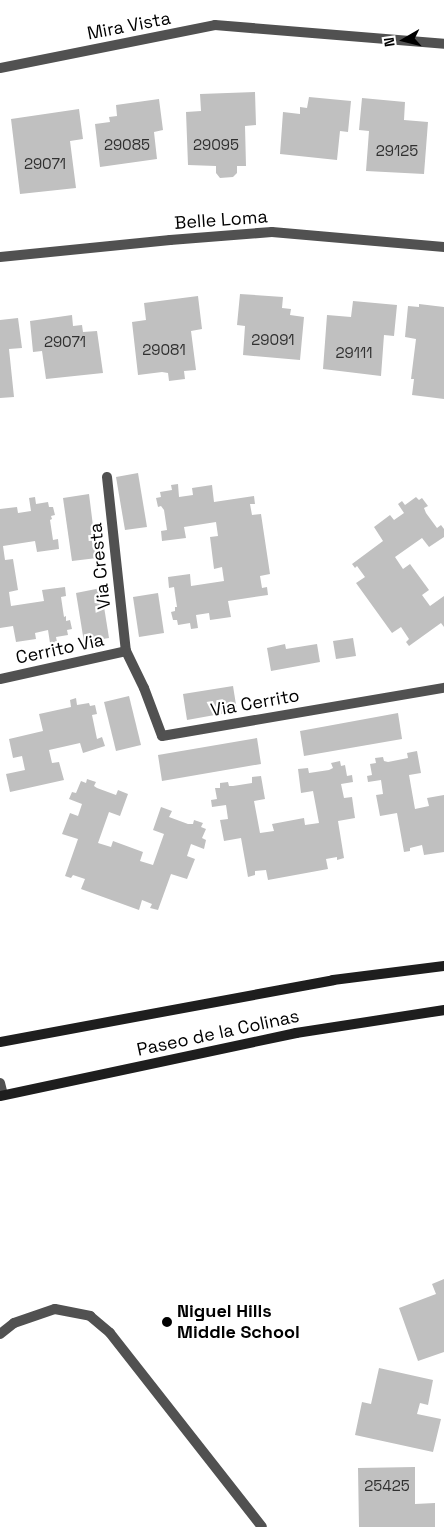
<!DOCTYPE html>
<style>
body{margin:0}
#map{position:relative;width:444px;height:1527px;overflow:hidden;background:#fff;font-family:"Space Grotesk",sans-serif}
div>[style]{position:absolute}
.building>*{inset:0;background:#c0c0c0}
.service>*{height:10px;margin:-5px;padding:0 5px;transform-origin:5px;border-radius:5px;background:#515151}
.minor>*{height:10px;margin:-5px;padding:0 5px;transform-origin:5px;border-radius:5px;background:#515151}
.secondary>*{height:10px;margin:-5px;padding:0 5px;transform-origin:5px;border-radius:5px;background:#1e1e1e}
.dots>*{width:14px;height:14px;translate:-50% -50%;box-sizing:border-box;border:2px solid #fff;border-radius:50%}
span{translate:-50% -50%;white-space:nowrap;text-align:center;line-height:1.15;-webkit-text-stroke:4.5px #fff;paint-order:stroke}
.number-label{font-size:15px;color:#303030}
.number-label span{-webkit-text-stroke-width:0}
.street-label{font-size:18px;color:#000}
.poi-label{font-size:18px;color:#000;font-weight:700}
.left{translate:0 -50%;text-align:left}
.north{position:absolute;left:379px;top:15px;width:50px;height:50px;-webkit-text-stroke:4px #fff;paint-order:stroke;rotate:262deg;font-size:14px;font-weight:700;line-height:20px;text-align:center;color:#000}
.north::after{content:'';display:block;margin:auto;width:18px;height:22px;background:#000;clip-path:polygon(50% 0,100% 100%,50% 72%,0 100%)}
</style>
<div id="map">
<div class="building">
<div style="clip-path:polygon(255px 92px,256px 125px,245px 126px,246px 166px,237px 166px,237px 173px,233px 177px,220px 178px,216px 173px,216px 166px,188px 165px,186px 112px,201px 111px,200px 94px)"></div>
<div style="clip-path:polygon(309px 97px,351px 101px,348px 132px,340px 131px,337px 160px,280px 154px,283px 112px,300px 114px,300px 107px,307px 108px)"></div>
<div style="clip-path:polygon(362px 98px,405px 102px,404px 120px,428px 122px,424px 174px,366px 171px,369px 131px,359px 130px)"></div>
<div style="clip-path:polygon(159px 99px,163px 130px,154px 132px,157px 159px,100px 167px,95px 124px,110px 122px,109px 117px,117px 116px,116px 105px)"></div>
<div style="clip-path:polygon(79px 109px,83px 139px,70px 141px,76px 188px,20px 194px,11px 119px)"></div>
<div style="clip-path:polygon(240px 294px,283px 297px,282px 308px,291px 309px,290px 315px,304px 317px,300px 360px,243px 355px,245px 326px,237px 325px)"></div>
<div style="clip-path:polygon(198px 296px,202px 329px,191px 331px,196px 370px,184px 371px,185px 379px,169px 381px,168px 373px,162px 372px,138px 375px,132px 322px,146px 320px,144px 303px)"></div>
<div style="clip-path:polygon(353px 301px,397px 305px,394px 336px,384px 335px,381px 376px,323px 369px,327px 315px,351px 317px)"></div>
<div style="clip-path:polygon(419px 304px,444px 307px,444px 399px,412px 395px,414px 379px,411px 379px,416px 339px,405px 337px,408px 306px,419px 307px)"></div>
<div style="clip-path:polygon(72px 315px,73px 326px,82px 325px,83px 332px,97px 331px,103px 373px,46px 379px,42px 351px,33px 352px,30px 321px)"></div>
<div style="clip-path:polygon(18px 318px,22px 348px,9px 349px,14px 397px,0 398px,0 320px)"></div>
<div style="clip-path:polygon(138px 473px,147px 527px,125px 530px,116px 477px)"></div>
<div style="clip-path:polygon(178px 484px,179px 497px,193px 495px,192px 488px,212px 485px,214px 502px,254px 496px,255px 504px,250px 504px,252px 515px,261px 514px,270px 574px,260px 576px,262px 588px,267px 587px,268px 595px,228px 601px,231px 617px,210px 620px,209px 613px,196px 615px,198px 628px,191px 629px,190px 623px,178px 625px,177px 620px,173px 620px,171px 612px,175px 611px,175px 607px,177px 607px,174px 587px,169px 588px,168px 577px,190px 574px,191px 586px,224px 581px,222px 567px,214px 569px,210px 537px,218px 536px,216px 522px,184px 527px,186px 538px,162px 541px,161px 531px,167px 530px,164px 510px,161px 506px,158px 507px,156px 498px,161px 497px,160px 492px,172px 490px,171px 485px)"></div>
<div style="clip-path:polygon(89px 494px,97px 558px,72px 561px,63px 498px)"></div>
<div style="clip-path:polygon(35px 497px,36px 504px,48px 502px,49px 507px,53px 507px,55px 515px,51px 516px,52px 519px,50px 520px,53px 540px,58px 539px,59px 549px,37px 552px,35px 541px,3px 546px,5px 560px,13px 559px,18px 590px,9px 592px,11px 606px,44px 601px,42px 590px,65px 587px,66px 596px,61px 597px,64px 617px,66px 616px,66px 621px,70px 620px,72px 629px,67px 630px,68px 635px,56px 637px,57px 642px,50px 643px,48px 630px,35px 633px,36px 639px,16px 642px,13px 626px,0 628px,0 509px,17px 507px,18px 513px,31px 511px,29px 498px)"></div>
<div style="clip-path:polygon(416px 497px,419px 500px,422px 498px,428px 506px,424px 508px,426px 513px,437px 528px,441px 525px,444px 529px,444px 537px,429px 547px,422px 538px,395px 557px,403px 569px,410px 564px,429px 590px,422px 595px,430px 606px,444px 596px,444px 627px,441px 623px,409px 646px,406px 642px,409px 639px,401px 627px,392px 633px,356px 583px,365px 577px,357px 566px,355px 568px,352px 564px,383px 541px,374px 527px,390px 515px,394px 520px,404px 513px,398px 504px,402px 501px,405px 505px)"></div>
<div style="clip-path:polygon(101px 588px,109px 638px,84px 642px,76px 593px)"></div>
<div style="clip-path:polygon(158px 593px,164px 633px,139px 637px,133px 597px)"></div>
<div style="clip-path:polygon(353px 638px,356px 656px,336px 659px,333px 641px)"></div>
<div style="clip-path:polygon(285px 644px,286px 649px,317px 644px,320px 662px,271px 671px,267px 648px)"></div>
<div style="clip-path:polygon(233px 686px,237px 711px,187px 720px,183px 694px)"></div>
<div style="clip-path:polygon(129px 696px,141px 745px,116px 751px,104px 702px)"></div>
<div style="clip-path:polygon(76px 698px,77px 705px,89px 703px,90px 706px,95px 705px,97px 714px,92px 715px,97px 739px,102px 737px,105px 746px,83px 753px,80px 743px,49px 750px,52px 763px,59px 762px,64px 780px,10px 792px,6px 774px,25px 770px,22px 756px,13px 758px,9px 739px,43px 731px,39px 714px,71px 707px,70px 700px)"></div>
<div style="clip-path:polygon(398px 713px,402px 739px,304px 756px,300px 731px)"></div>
<div style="clip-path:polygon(257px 738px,261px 764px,162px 781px,158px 755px)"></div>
<div style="clip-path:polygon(417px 751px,421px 773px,409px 775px,415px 809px,429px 806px,427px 798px,444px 795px,444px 852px,424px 855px,422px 845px,410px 848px,410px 851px,404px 852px,397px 813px,380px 816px,376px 795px,383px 794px,381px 780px,368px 782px,367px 776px,372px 775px,370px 764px,376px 763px,375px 758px,383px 757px,384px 761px,388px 762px,408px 758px,407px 753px)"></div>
<div style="clip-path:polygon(340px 761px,341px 766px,345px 765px,347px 776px,352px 775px,353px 782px,341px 784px,344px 798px,352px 797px,355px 818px,338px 821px,344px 858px,337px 860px,337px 857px,326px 859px,328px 869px,268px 880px,266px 870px,255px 871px,255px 875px,248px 877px,241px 838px,224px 841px,220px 820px,228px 819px,226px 805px,212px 807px,211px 800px,217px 799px,215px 788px,220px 788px,220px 783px,228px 782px,229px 786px,233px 786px,252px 783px,252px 777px,261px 776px,265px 799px,254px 801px,260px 833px,274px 831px,272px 824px,304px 818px,305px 825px,319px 823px,313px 791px,301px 793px,298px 769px,308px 768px,309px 773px,329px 770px,333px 768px,331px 763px)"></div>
<div style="clip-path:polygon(87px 779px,96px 782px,94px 786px,97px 788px,116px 795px,118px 790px,128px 794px,120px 816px,109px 812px,98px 843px,111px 847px,113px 841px,143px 852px,140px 861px,153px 865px,164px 834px,153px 830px,161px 807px,172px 811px,169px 817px,188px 824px,193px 824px,194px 820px,203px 823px,201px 827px,206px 829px,202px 838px,206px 840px,204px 849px,191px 844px,187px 856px,195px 859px,187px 879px,171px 874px,158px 910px,150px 908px,152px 904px,142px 900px,139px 910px,81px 889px,85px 879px,73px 875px,71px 878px,65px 876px,78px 839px,62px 834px,70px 813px,78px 816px,82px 804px,69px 799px,72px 792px,76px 793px,81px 781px,86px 783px)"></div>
<div style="clip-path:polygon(444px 1279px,444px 1352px,418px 1361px,399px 1308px,436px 1294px,432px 1284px)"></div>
<div style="clip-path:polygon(379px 1368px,433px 1380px,428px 1405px,420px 1403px,417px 1414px,441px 1419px,433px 1452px,355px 1435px,362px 1402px,371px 1404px)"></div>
<div style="clip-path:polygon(415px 1467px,415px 1504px,435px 1503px,435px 1527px,359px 1527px,358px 1468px)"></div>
</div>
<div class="service">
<div style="left:0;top:1334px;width:18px;rotate:-38deg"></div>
<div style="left:14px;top:1323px;width:43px;rotate:-18.9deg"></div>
<div style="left:55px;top:1309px;width:36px;rotate:11deg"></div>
<div style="left:90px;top:1316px;width:26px;rotate:40deg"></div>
<div style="left:110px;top:1333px;width:246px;rotate:51.9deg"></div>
</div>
<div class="minor">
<div style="left:0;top:68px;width:219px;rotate:-11.3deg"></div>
<div style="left:215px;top:25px;width:230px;rotate:4.7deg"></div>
<div style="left:0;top:257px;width:171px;rotate:-5.7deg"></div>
<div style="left:170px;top:240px;width:102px;rotate:-4.5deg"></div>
<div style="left:272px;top:232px;width:173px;rotate:5deg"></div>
<div style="left:107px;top:477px;width:175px;rotate:83.8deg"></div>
<div style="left:126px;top:651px;width:41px;rotate:64.1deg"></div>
<div style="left:144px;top:688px;width:51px;rotate:69.4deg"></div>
<div style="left:162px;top:736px;width:286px;rotate:-9.7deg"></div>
<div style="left:0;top:679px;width:129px;rotate:-12.5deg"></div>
<div style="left:0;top:1083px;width:12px;rotate:76deg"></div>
</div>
<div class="secondary">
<div style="left:0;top:1042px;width:339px;rotate:-10.5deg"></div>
<div style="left:333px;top:980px;width:112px;rotate:-7.2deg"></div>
<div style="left:0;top:1096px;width:303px;rotate:-12deg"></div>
<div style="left:296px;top:1033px;width:150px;rotate:-8.8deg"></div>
</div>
<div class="dots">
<div style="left:167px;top:1322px;background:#000"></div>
</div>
<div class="number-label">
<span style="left:127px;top:145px">29085</span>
<span style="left:216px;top:145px">29095</span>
<span style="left:397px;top:151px">29125</span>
<span style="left:45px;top:164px">29071</span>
<span style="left:273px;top:340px">29091</span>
<span style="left:65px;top:342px">29071</span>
<span style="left:164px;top:350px">29081</span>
<span style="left:354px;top:353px">29111</span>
<span style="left:387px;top:1486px">25425</span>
</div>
<div class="street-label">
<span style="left:129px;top:26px;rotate:-11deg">Mira Vista</span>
<span style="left:221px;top:220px;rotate:-4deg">Belle Loma</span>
<span style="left:100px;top:566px;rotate:-96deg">Via Cresta</span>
<span style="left:60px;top:649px;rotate:-12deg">Cerrito Via</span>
<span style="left:255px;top:703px;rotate:-10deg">Via Cerrito</span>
<span style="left:218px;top:1033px;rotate:-12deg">Paseo de la Colinas</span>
</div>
<div class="poi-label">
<span class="left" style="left:177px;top:1322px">Niguel Hills<br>Middle School</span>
</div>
<div class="north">N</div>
</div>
